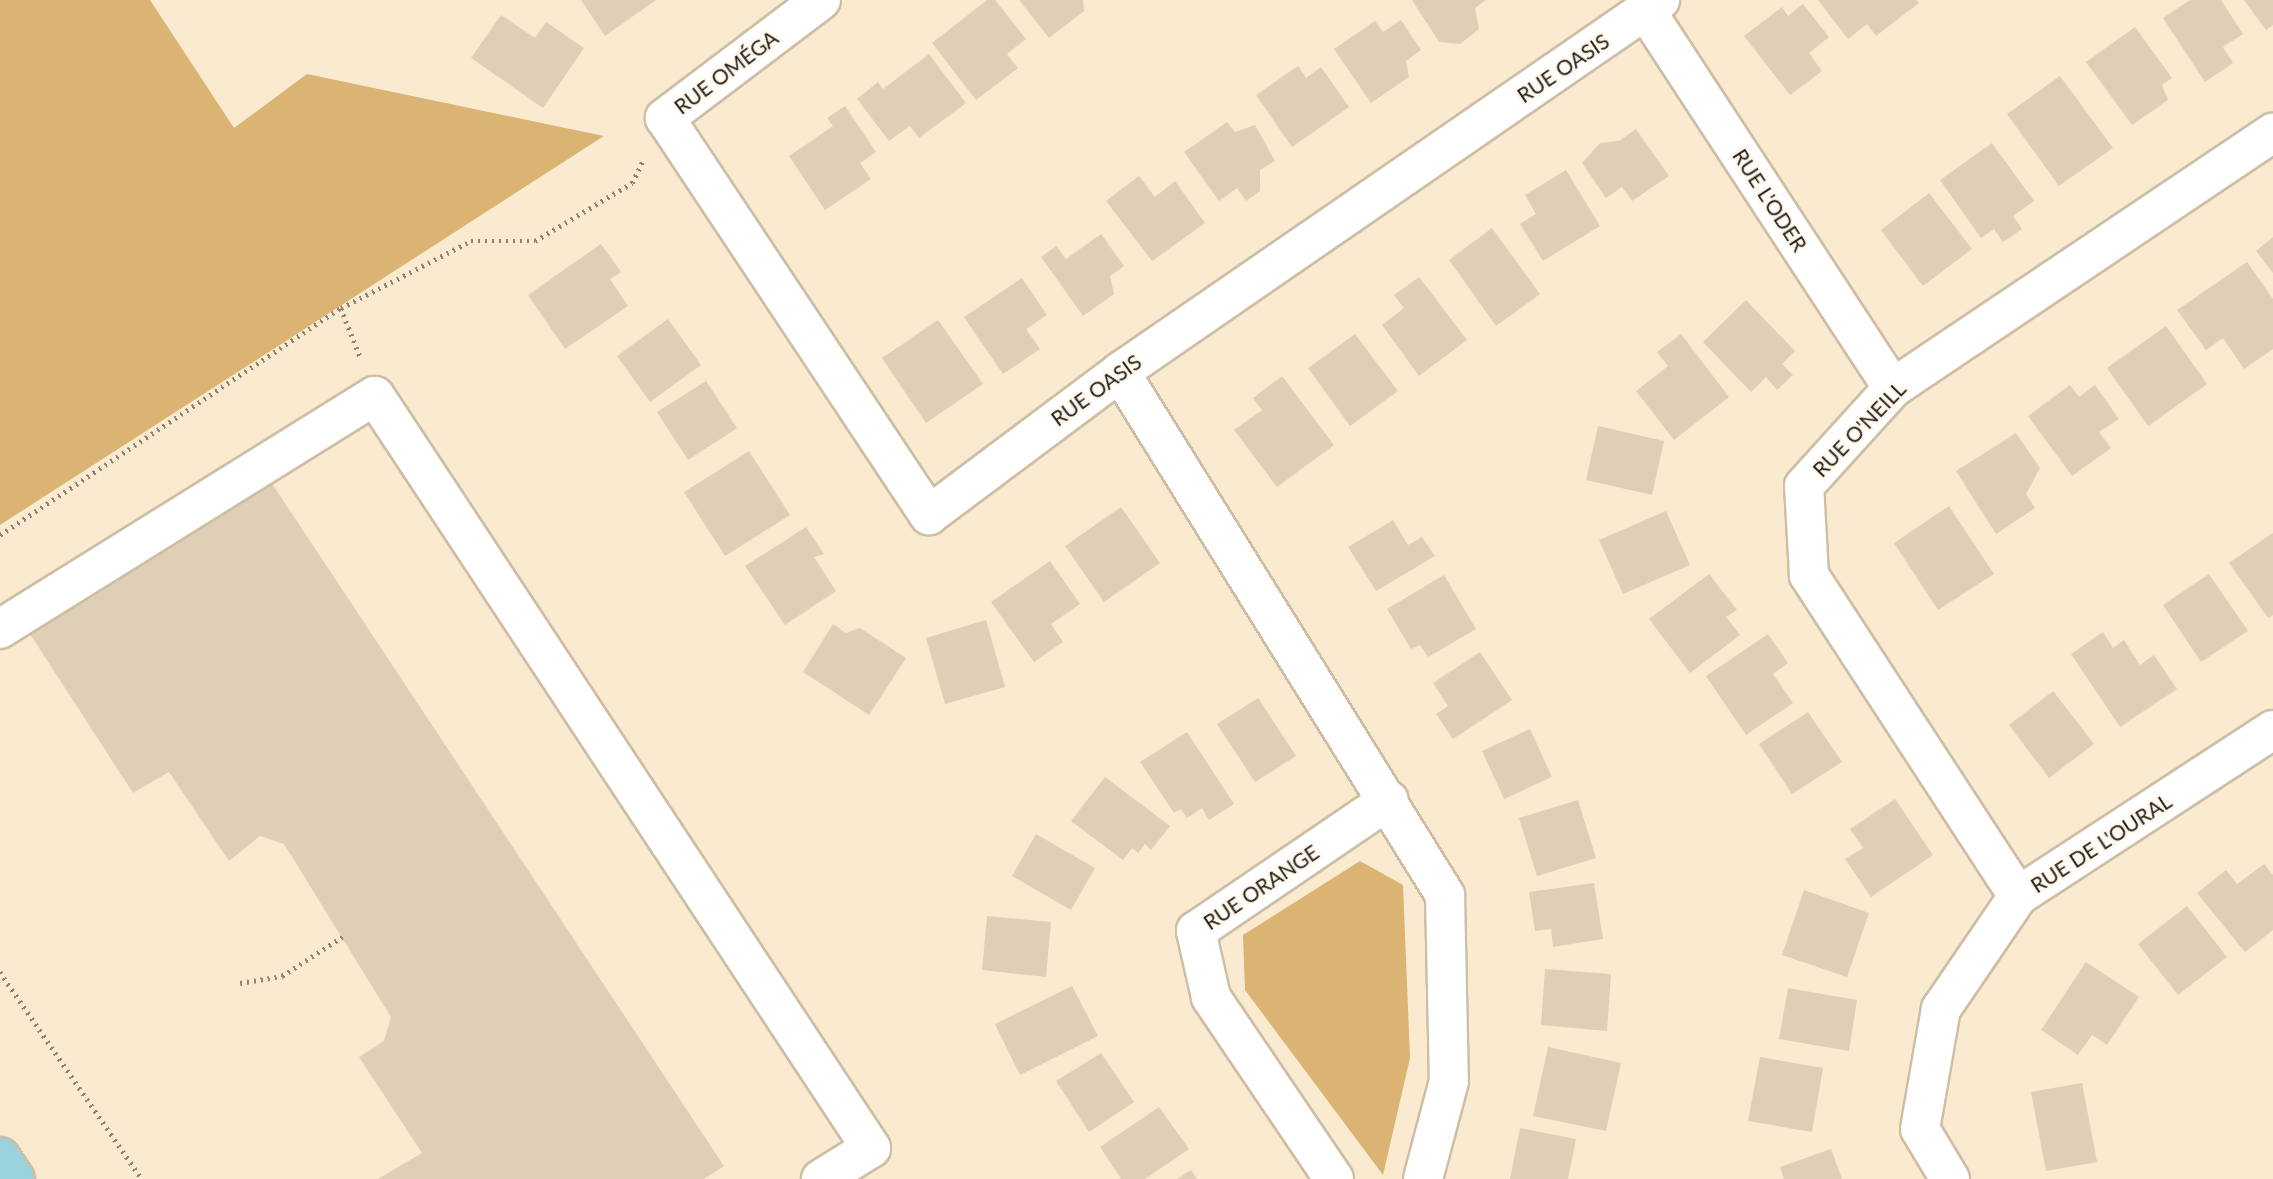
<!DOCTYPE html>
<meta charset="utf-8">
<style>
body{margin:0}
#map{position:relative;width:2273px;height:1179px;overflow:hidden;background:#faead0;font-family:Lato,sans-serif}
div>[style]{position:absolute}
.green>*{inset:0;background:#dbb474}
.building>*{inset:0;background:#dfcfb6}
.path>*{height:4.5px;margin-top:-2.25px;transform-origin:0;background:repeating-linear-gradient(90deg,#8e8372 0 2px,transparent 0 7px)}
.roads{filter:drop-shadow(2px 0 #cdbea5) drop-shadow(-2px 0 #cdbea5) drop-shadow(0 2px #cdbea5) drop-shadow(0 -2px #cdbea5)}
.minor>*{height:38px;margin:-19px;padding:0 19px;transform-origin:19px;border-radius:19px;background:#fff}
.major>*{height:38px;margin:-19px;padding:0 19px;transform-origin:19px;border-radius:19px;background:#9ad2dd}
span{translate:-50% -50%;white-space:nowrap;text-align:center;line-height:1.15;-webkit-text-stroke:5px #fff8ee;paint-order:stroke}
.street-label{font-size:21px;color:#251f16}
</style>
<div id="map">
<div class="green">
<div style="clip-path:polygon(0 0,150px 0,234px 128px,307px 74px,604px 136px,0 525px)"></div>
<div style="clip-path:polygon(1360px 861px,1403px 885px,1410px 1058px,1383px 1175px,1245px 990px,1243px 935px)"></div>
</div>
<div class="building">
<div style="clip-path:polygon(581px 0,656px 0,605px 36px)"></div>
<div style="clip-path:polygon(987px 0,995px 0,1026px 39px,1007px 54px,1018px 68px,976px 100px,932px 43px)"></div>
<div style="clip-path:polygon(1019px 0,1083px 0,1084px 11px,1049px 38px)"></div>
<div style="clip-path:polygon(1412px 0,1486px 0,1475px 8px,1479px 29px,1460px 44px,1439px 42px)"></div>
<div style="clip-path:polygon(1818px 0,1917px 0,1919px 3px,1876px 36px,1867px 24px,1848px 39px)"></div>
<div style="clip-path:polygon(2190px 0,2221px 0,2243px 34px,2223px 47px,2233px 63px,2205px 82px,2163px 18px)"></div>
<div style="clip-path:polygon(2244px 0,2273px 0,2273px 25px,2266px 30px)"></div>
<div style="clip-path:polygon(1803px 4px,1829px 37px,1809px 53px,1822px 71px,1790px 95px,1744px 36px,1782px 7px,1788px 16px)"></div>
<div style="clip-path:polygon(501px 15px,535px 38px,546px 22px,584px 48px,543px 108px,471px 58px)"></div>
<div style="clip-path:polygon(1401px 20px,1421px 50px,1406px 61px,1409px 77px,1371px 103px,1334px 49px,1375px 21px,1383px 32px)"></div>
<div style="clip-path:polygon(2135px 27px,2172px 78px,2162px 85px,2168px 100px,2132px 125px,2086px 62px)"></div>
<div style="clip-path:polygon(929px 54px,966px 103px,919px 138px,910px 126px,889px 141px,857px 99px,878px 82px,883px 89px)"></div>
<div style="clip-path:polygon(1298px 66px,1306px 78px,1321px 67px,1349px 107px,1292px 147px,1256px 95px)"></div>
<div style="clip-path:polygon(2060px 76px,2113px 148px,2059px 186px,2007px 114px)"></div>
<div style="clip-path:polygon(845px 106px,876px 152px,860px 163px,871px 179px,825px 210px,789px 156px,833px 126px,827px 118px)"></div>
<div style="clip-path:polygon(1227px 122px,1235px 132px,1255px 125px,1275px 161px,1260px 170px,1260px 191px,1246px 201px,1237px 188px,1219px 201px,1184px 152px)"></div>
<div style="clip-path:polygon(1636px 129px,1669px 176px,1632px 201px,1622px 187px,1606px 198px,1582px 163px,1600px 143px,1619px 141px)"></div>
<div style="clip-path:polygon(1992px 143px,2034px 201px,2013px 216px,2022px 229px,2003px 242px,1994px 229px,1981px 238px,1940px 180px)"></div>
<div style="clip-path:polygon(1566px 170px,1600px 226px,1543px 261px,1520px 224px,1536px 214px,1525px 195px)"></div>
<div style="clip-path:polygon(1139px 176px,1155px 197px,1175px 181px,1205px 223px,1152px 261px,1106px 201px)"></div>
<div style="clip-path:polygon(1929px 193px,1972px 249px,1923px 286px,1881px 230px)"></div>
<div style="clip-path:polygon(1492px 228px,1540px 294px,1496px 326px,1449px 260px)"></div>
<div style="clip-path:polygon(1101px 234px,1124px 266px,1110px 276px,1114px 294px,1083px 316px,1041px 257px,1056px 246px,1066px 259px)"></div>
<div style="clip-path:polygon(2273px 237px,2273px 273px,2256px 251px)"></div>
<div style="clip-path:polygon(601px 244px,621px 272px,610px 279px,628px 306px,565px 349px,528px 295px)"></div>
<div style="clip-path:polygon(2247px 262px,2273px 299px,2273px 349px,2244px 369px,2223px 338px,2206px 350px,2177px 310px)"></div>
<div style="clip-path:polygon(1419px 277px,1467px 340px,1419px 376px,1382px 325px,1404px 308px,1394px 295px)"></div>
<div style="clip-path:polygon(1022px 278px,1047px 315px,1026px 329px,1040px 349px,1003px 374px,964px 317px)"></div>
<div style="clip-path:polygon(1746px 300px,1795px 351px,1782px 364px,1793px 375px,1777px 390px,1766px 377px,1751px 392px,1703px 342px)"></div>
<div style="clip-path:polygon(668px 319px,701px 365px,650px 402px,617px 356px)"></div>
<div style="clip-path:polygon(938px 320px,983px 384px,926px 423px,882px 358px)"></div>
<div style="clip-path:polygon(2166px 326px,2207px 384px,2148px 426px,2107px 368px)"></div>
<div style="clip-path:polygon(1355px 334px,1398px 391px,1350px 426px,1308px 368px)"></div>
<div style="clip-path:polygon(1681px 334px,1729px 397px,1674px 440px,1636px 391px,1668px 366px,1657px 352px)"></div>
<div style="clip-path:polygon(1282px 376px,1334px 445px,1277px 487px,1234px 430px,1262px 410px,1253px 398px)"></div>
<div style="clip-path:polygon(706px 381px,737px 428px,688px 460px,657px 412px)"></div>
<div style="clip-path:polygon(2070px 385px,2079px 397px,2095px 385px,2119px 419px,2099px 432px,2111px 448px,2072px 476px,2028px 416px)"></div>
<div style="clip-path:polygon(1598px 426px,1664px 441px,1652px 495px,1586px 480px)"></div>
<div style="clip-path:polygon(2016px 433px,2040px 468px,2026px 494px,2035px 508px,1996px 534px,1956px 471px)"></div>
<div style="clip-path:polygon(749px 451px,790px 515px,725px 556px,684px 492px)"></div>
<div style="clip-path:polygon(271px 482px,724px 1166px,704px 1179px,378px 1179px,422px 1153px,359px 1057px,384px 1041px,391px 1017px,284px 844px,260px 836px,229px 861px,169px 772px,133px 793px,30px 634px)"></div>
<div style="clip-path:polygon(1949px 506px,1994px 574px,1938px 610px,1894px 543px)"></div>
<div style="clip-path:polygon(1121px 507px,1160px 563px,1104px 602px,1065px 546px)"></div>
<div style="clip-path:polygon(1666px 511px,1690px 565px,1623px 594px,1599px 540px)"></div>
<div style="clip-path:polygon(1393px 520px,1408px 545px,1422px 537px,1435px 556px,1376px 591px,1348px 547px)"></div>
<div style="clip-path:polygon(806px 527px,824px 554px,814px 557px,836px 591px,785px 625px,745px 566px)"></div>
<div style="clip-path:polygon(2273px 533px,2273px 615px,2268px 618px,2229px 563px)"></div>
<div style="clip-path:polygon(1050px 561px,1080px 604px,1051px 624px,1063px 642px,1034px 662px,991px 602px)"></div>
<div style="clip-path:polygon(1709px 574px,1737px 610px,1726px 617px,1740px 635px,1690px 673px,1649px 619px)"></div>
<div style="clip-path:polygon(2209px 574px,2248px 631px,2201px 662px,2163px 605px)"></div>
<div style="clip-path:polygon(1444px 575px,1476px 629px,1428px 657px,1420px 645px,1411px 649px,1387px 609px)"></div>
<div style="clip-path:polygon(986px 620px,1005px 687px,945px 704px,926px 638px)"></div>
<div style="clip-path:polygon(833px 624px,846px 633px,860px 628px,906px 658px,869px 715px,803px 672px)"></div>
<div style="clip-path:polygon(2103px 632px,2113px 648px,2124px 640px,2140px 665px,2154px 655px,2177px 689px,2120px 727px,2071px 654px)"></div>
<div style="clip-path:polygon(1768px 634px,1788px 663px,1773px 674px,1793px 703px,1746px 735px,1706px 676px)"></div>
<div style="clip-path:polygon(1480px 652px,1512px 700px,1453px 739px,1436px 714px,1448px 706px,1433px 683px)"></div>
<div style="clip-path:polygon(2053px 691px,2094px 744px,2049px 778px,2009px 725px)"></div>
<div style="clip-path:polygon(1258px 698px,1296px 756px,1255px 782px,1217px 724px)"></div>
<div style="clip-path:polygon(1808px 712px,1842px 762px,1792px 794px,1759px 744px)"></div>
<div style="clip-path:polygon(1530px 729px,1552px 777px,1504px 799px,1482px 751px)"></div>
<div style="clip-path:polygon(1187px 732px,1234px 804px,1209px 820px,1202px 808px,1187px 818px,1181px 809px,1174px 813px,1140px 762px)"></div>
<div style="clip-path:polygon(1105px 777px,1170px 826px,1151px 850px,1145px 844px,1138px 853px,1132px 848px,1123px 860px,1071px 821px)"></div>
<div style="clip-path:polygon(1895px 799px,1933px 855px,1871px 897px,1845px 859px,1863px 848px,1850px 829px)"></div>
<div style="clip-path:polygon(1578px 800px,1596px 858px,1537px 876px,1519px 818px)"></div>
<div style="clip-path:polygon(1036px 834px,1095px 868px,1071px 910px,1012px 876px)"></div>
<div style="clip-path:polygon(2264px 864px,2273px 875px,2273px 930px,2245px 952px,2197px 893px,2226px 870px,2237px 884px)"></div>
<div style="clip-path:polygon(1594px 883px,1603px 939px,1553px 947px,1551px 929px,1535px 931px,1529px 892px)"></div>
<div style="clip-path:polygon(1804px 890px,1869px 913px,1847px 977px,1782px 955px)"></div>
<div style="clip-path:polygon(2187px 906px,2227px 957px,2178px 995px,2138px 944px)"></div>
<div style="clip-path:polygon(987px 916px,1051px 922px,1046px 977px,982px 970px)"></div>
<div style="clip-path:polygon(2086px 962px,2139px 997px,2107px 1045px,2092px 1035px,2078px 1055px,2041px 1030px)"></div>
<div style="clip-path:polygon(1545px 969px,1611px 974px,1607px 1031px,1541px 1025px)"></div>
<div style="clip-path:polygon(1072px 986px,1098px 1036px,1020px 1075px,995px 1024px)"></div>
<div style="clip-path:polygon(1788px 988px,1857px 1000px,1849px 1051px,1779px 1039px)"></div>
<div style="clip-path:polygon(1548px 1047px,1621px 1063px,1606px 1131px,1533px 1116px)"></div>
<div style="clip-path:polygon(1101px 1053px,1134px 1102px,1089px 1132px,1056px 1081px)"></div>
<div style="clip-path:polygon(1760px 1057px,1823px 1068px,1812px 1132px,1748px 1121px)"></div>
<div style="clip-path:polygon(2082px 1083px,2097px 1162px,2046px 1171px,2031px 1092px)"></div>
<div style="clip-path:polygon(1159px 1107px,1189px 1149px,1145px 1179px,1121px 1179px,1100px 1147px)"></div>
<div style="clip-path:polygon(1520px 1128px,1576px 1139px,1568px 1179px,1510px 1179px)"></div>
<div style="clip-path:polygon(1831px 1149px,1842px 1179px,1784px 1179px,1780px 1167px)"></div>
<div style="clip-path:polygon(1191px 1170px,1197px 1179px,1177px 1179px)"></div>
</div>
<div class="path">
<div style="left:341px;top:308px;width:55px;rotate:68.6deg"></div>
<div style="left:0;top:535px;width:410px;rotate:-33.7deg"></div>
<div style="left:341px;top:308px;width:146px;rotate:-27.3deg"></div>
<div style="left:471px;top:241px;width:64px"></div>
<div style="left:535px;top:241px;width:113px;rotate:-30.9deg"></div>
<div style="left:632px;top:183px;width:25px;rotate:-64deg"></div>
<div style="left:0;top:972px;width:251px;rotate:55.6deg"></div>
<div style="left:240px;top:983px;width:43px;rotate:-9.5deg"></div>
<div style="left:282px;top:976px;width:72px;rotate:-33deg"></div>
</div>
<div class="roads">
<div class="minor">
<div style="left:821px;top:0;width:196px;rotate:142.9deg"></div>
<div style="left:665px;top:118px;width:477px;rotate:56.4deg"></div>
<div style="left:929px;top:515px;width:239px;rotate:-36.8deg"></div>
<div style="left:1120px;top:372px;width:656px;rotate:-34.56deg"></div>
<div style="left:1646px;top:11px;width:451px;rotate:56.8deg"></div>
<div style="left:1120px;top:372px;width:616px;rotate:58.14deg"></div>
<div style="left:1445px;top:895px;width:186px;rotate:88.8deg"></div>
<div style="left:1449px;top:1081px;width:101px;rotate:104.9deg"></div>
<div style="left:0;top:629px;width:441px;rotate:-31.9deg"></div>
<div style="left:375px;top:396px;width:901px;rotate:56.59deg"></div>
<div style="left:871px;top:1148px;width:59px;rotate:148.2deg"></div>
<div style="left:2018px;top:896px;width:383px;rotate:-123.1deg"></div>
<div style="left:1809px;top:575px;width:89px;rotate:-93.2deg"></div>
<div style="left:1804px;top:486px;width:132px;rotate:-47.8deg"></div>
<div style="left:1893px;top:388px;width:458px;rotate:-33.9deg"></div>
<div style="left:1334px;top:1179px;width:220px;rotate:-124.1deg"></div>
<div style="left:1211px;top:997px;width:68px;rotate:-102.8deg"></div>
<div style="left:1196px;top:931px;width:233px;rotate:-34.2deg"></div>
<div style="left:1950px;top:1179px;width:58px;rotate:-121deg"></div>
<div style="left:1920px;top:1129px;width:122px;rotate:-80.1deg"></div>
<div style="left:1941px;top:1009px;width:137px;rotate:-55.7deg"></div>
<div style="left:2018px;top:896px;width:304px;rotate:-33.1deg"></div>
</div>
<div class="major">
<div style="left:0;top:1157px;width:27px;rotate:56deg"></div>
</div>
</div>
<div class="street-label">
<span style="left:1563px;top:68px;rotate:-34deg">RUE OASIS</span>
<span style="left:726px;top:72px;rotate:-37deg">RUE OMÉGA</span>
<span style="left:1770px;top:200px;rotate:57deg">RUE L'ODER</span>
<span style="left:1096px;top:390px;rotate:-36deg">RUE OASIS</span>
<span style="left:1859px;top:429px;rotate:-46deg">RUE O'NEILL</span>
<span style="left:2101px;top:843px;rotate:-33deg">RUE DE L'OURAL</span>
<span style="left:1261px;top:887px;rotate:-34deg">RUE ORANGE</span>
</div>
</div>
